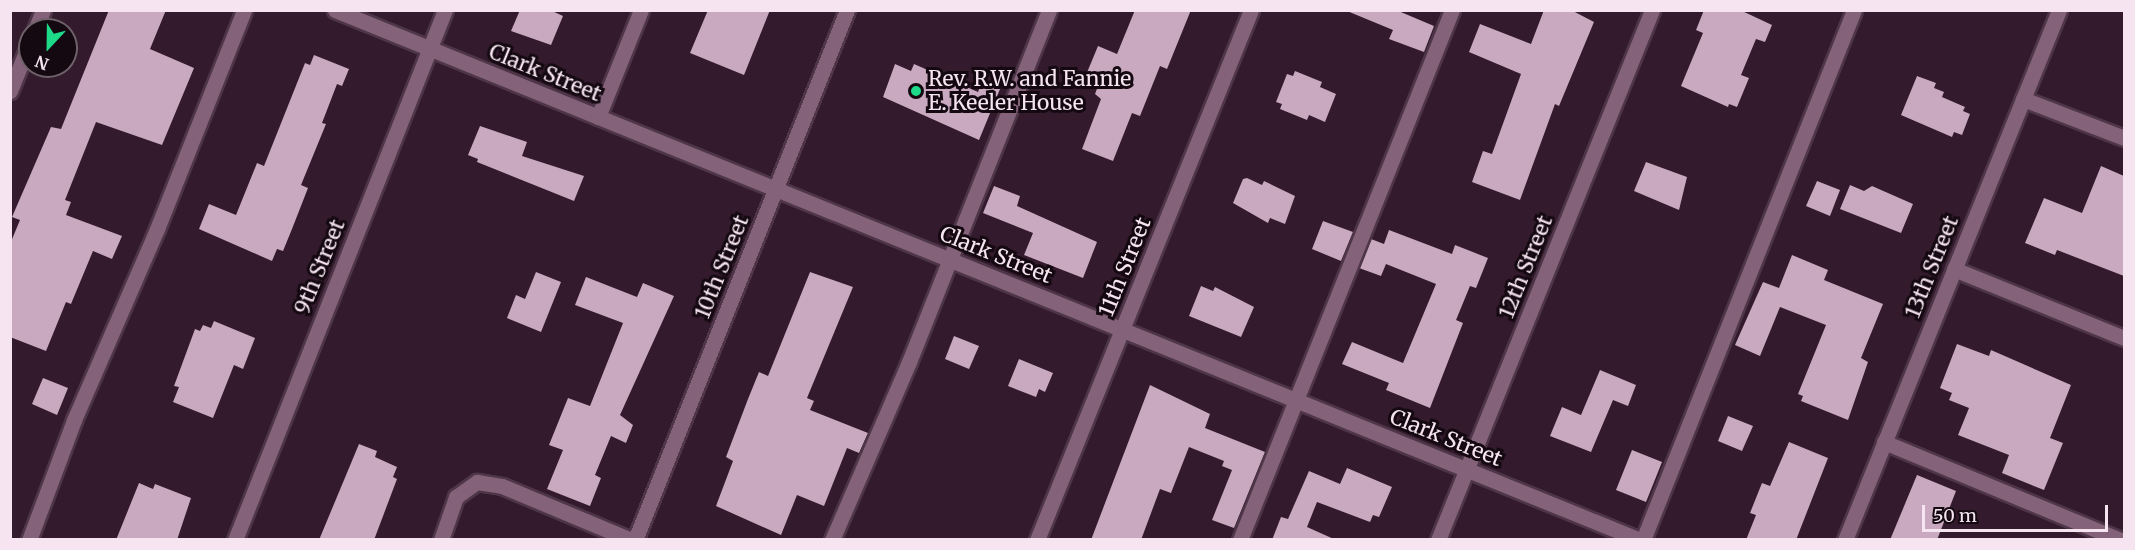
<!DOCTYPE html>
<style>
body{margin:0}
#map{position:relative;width:2135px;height:550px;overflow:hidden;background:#331a2d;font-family:Merriweather,serif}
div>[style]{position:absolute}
.building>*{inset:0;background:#c9a9bf}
.roads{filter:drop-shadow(2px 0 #4e3648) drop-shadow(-2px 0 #4e3648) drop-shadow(0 2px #4e3648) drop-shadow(0 -2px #4e3648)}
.minor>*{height:15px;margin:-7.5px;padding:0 7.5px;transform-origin:7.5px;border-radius:7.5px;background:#84627a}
.dots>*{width:16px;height:16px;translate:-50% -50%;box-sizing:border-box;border:3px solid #140911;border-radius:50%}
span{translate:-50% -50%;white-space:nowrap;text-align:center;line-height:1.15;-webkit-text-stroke:6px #140911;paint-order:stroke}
.street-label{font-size:21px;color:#f6e4f0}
.poi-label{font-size:21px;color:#f6e4f0}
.left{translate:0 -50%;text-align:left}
.frame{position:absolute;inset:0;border:12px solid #f6e4f0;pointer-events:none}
.north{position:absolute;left:18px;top:18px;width:60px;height:60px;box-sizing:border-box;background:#140911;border:2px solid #6e616a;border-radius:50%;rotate:202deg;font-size:16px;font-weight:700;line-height:24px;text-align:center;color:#f6e4f0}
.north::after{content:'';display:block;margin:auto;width:21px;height:27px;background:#1dd988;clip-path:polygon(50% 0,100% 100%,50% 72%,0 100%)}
.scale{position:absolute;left:1922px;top:505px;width:186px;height:27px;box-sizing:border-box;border:3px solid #f6e4f0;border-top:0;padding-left:8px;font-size:18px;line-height:21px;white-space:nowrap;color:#f6e4f0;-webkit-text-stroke:4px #140911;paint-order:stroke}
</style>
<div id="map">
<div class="building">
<div style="clip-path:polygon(109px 10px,166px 10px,150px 49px,194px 68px,162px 145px,96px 122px,65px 200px,71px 202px,66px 215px,122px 236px,112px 259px,93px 251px,71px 304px,66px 302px,46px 351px,10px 337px,10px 244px,20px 220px,12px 217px,51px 127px,61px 129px)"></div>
<div style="clip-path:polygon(520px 10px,550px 10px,563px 16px,551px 45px,511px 31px)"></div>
<div style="clip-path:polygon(708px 10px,770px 10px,744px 75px,690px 53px)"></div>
<div style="clip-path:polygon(1135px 10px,1191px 10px,1167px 69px,1160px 66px,1140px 116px,1132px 113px,1113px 161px,1082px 149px,1101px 99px,1095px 94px,1100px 81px,1086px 75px,1098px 46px,1117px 54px)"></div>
<div style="clip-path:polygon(1396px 10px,1434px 26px,1424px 52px,1389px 39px,1393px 30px,1347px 11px)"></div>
<div style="clip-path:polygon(1544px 10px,1571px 10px,1594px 22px,1559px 106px,1555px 104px,1520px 200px,1472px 182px,1483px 151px,1492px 154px,1521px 74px,1469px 52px,1480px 24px,1531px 44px)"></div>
<div style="clip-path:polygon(1704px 10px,1740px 10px,1772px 25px,1765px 42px,1756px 39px,1741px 75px,1749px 78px,1737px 107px,1729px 104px,1728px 107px,1681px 86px,1703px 33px,1696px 30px)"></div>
<div style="clip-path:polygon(314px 55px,349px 69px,342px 86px,337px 84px,322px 123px,326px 124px,301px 185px,308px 188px,292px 229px,283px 251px,277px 249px,272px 261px,199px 229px,209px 204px,236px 215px,257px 163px,264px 166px,305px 63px,310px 65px)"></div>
<div style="clip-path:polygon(895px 64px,911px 71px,914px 64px,978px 92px,982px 81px,1000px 89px,979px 140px,883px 97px)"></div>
<div style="clip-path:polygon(1295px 71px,1322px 82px,1320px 87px,1336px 94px,1325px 122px,1309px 115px,1307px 120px,1280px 109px,1282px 104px,1276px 102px,1287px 74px,1293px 76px)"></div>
<div style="clip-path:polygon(1917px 76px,1936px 83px,1934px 88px,1944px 92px,1942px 97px,1965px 107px,1963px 111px,1970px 114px,1962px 135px,1954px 132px,1952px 137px,1901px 115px)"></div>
<div style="clip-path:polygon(480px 126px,527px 142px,522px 156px,584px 176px,574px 201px,477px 162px,478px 159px,468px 155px)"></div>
<div style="clip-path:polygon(1646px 162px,1687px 177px,1679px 210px,1634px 191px)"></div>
<div style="clip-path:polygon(2101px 166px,2124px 176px,2124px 276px,2057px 250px,2055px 255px,2025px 243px,2044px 198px,2082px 213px)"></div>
<div style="clip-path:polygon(1247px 178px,1262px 185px,1264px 181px,1295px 196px,1285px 224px,1270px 218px,1268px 223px,1233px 203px,1243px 179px)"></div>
<div style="clip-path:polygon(1817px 181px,1840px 190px,1830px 216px,1806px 206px)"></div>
<div style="clip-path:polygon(1850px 185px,1864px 191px,1872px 186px,1913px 204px,1901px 233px,1840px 209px)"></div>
<div style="clip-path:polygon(994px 186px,1020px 196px,1017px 206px,1097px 242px,1083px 278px,1024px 255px,1033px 233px,983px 213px)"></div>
<div style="clip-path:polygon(1323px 221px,1353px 232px,1341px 261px,1312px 249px)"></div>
<div style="clip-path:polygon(1389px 230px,1452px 254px,1455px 245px,1488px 258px,1476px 288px,1470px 286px,1456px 320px,1463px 323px,1430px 408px,1386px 390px,1389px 383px,1342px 364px,1352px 342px,1403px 363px,1436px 284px,1386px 264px,1381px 276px,1359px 268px,1371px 239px,1384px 244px)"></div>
<div style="clip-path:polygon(1792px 255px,1828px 270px,1824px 280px,1883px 304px,1861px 358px,1868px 362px,1848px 420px,1801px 401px,1803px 396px,1798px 394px,1826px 325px,1780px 307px,1760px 356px,1735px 345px,1763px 282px,1779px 288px)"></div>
<div style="clip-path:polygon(536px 272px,561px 282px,541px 332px,507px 318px,516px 295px,525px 299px)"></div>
<div style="clip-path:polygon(810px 272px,853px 287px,807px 398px,814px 401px,810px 410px,868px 433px,859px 453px,847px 448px,824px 506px,797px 495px,781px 535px,716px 506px,733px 461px,726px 457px,748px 399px,759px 372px,768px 376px)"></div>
<div style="clip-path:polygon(586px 277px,637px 297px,643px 283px,674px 296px,620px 415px,633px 425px,626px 443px,611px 436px,595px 475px,601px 478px,590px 506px,547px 489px,563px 450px,549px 445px,568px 398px,590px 406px,623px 323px,575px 305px)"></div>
<div style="clip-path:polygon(1201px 286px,1213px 291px,1215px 287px,1254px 307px,1241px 337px,1189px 316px)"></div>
<div style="clip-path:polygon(214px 321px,255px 338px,243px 369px,234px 365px,213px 418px,173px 402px,179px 387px,174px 386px,195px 329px,200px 331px,203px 325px,211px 328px)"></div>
<div style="clip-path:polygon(954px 336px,979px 346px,969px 369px,945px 359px)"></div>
<div style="clip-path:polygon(1957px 344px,1989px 356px,1991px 350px,2071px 385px,2050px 438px,2063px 443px,2044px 490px,2002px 473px,2009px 455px,1958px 435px,1969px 408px,1949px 400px,1952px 393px,1940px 388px)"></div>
<div style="clip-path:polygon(1019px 359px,1053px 373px,1045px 392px,1039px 389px,1036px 397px,1008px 386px)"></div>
<div style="clip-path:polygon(1600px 370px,1636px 385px,1628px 406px,1613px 400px,1591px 452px,1550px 436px,1562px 407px,1581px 415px)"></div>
<div style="clip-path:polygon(43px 378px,68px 388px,57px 415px,32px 404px)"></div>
<div style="clip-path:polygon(1150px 385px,1210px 414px,1205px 428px,1265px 452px,1234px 528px,1212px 520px,1232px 470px,1222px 466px,1224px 461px,1189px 447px,1171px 493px,1160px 489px,1141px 540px,1091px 540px)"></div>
<div style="clip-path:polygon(1728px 416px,1753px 426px,1742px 451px,1718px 441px)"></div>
<div style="clip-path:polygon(1789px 442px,1828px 458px,1796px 540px,1746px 540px,1756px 515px,1750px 513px,1762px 483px,1770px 486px)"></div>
<div style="clip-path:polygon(359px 444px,377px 451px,375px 457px,397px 467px,393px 477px,397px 479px,374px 540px,319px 540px)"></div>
<div style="clip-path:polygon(1632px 450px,1662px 462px,1646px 502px,1616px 490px)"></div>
<div style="clip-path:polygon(1347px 468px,1392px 487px,1379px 517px,1373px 515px,1370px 522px,1317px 502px,1307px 527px,1336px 540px,1272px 540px,1281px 517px,1288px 519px,1309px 471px,1340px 484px)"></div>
<div style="clip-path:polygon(1917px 475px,1956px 491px,1937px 540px,1890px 540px)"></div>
<div style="clip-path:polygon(139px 483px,153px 489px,155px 484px,191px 498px,177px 540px,116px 540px)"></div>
</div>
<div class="roads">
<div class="minor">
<div style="left:335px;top:10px;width:1409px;rotate:22.1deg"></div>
<div style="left:35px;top:30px;width:22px;rotate:-68deg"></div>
<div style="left:10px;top:91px;width:53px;rotate:-67.8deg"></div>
<div style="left:2023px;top:99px;width:108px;rotate:21.1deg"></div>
<div style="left:598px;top:117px;width:115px;rotate:-68.1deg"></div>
<div style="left:1954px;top:269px;width:183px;rotate:22.1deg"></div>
<div style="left:1884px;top:442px;width:256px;rotate:22.5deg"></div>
<div style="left:29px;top:540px;width:128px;rotate:-69.4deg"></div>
<div style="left:74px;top:420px;width:208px;rotate:-66.5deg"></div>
<div style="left:157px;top:229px;width:236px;rotate:-68.3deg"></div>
<div style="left:235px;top:540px;width:570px;rotate:-68.39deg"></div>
<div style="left:441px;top:540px;width:46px;rotate:-70.8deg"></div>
<div style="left:456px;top:497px;width:26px;rotate:-36deg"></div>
<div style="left:477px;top:482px;width:25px;rotate:9deg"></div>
<div style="left:502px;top:486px;width:140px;rotate:22.7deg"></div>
<div style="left:635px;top:540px;width:571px;rotate:-68.2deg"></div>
<div style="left:832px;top:540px;width:194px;rotate:-66.6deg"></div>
<div style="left:909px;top:362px;width:379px;rotate:-68.3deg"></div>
<div style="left:1037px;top:540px;width:572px;rotate:-68.01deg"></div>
<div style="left:1240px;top:540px;width:571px;rotate:-68.2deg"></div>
<div style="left:1438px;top:540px;width:572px;rotate:-68.01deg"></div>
<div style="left:1643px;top:540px;width:570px;rotate:-68.29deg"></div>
<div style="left:1845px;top:540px;width:572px;rotate:-68.01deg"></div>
</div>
</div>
<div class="dots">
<div style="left:916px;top:91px;background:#1dd988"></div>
</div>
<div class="street-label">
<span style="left:545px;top:73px;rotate:22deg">Clark Street</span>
<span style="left:996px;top:255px;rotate:22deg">Clark Street</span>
<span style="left:320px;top:267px;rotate:-68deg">9th Street</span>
<span style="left:722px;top:267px;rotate:-68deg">10th Street</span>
<span style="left:1125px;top:267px;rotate:-68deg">11th Street</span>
<span style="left:1526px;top:267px;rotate:-68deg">12th Street</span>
<span style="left:1932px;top:267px;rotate:-68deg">13th Street</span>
<span style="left:1446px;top:438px;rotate:22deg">Clark Street</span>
</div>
<div class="poi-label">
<span class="left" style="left:928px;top:91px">Rev. R.W. and Fannie<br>E. Keeler House</span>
</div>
<div class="frame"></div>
<div class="north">N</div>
<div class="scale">50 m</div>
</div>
